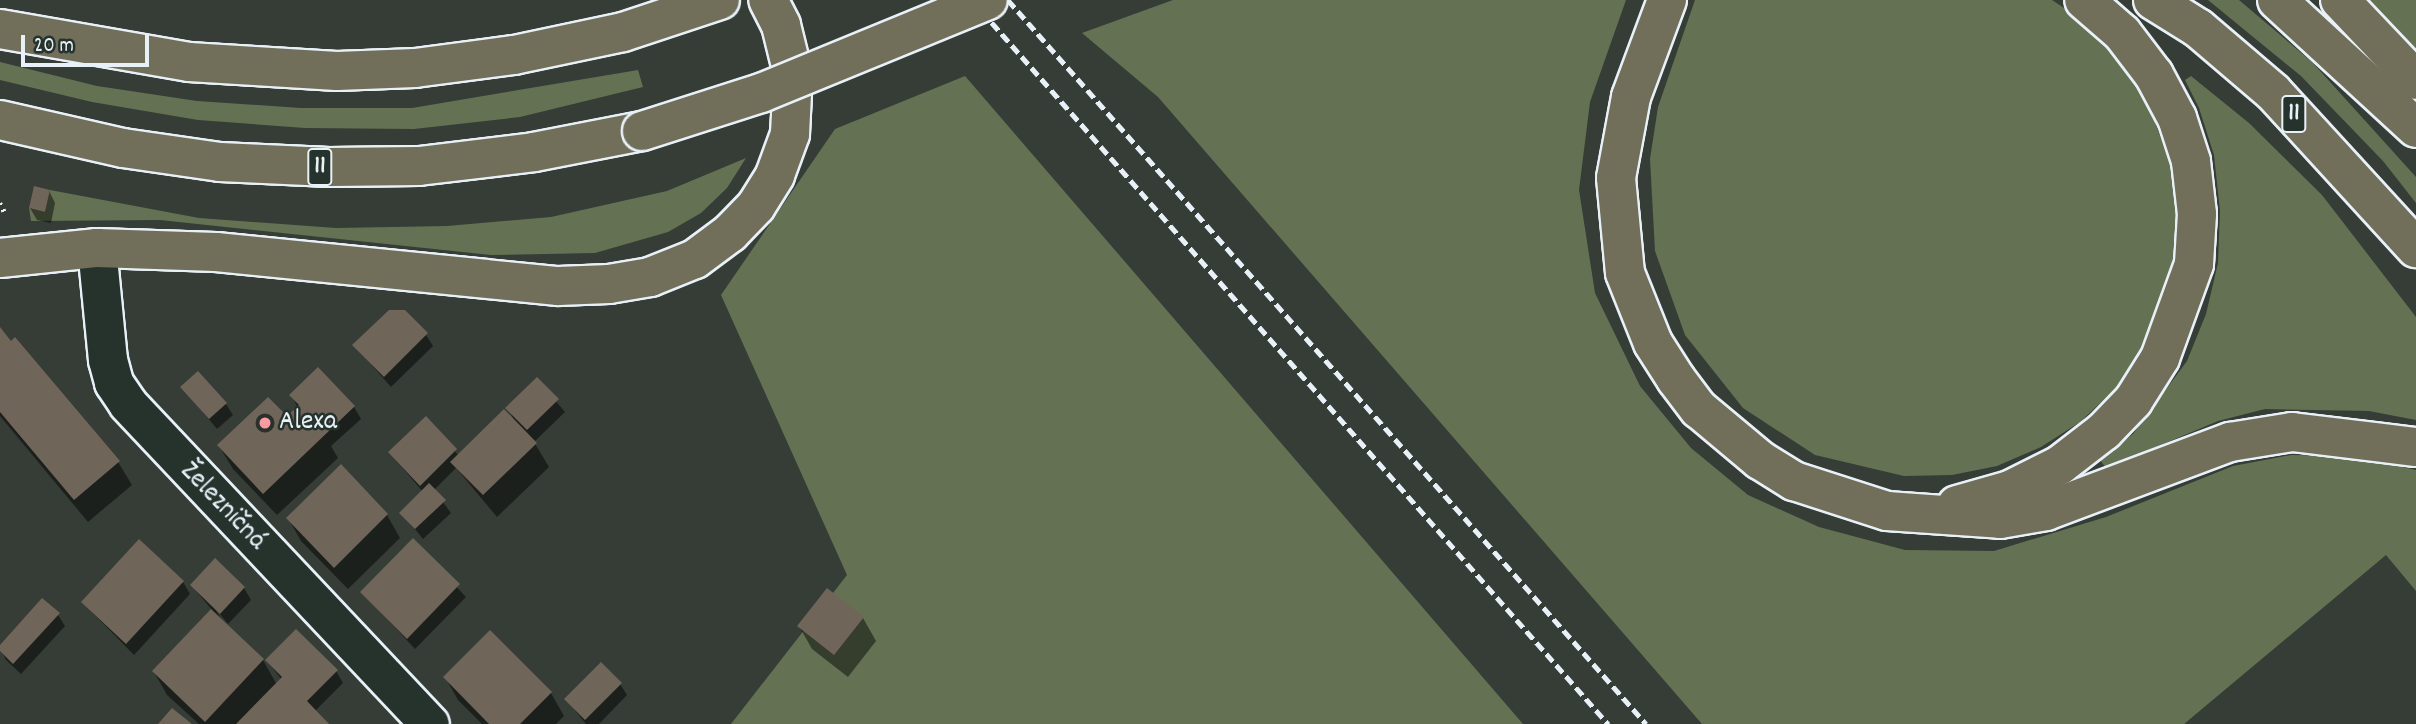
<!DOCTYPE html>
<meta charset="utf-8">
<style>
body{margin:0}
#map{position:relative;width:2416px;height:724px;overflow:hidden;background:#353d36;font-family:Dekko,sans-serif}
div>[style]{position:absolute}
.green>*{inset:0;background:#647253}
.shadow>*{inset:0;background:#0007}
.building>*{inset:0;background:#706559}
.path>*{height:4.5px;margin-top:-2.25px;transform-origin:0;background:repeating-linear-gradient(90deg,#e8f1f8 0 2px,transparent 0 7px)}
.roads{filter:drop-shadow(2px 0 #e8f1f8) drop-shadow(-2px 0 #e8f1f8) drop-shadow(0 2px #e8f1f8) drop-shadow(0 -2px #e8f1f8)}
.minor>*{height:38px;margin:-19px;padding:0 19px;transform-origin:19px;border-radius:19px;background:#26332d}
.major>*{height:38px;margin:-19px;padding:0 19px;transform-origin:19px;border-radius:19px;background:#716e59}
.rail>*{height:5px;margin-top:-2.5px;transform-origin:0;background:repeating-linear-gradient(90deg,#e8f1f8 0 10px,transparent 0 15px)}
.bridges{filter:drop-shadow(2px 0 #e8f1f8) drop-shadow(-2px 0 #e8f1f8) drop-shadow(0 2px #e8f1f8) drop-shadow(0 -2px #e8f1f8)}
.major-bridge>*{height:38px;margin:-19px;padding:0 19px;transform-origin:19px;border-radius:19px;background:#716e59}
.dots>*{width:19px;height:19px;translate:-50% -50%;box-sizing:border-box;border:4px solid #26332d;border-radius:50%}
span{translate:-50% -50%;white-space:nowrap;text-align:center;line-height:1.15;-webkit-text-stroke:5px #26332d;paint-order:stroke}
.shield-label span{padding:2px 5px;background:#26332d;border:2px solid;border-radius:5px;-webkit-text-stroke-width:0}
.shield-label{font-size:26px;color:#e8f1f8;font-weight:700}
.poi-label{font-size:28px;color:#e8f1f8}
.left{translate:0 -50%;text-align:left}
.street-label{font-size:28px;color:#e8f1f8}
.scale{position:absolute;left:21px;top:35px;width:128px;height:32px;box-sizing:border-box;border:4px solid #e8f1f8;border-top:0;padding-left:9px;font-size:21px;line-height:24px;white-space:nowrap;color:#e8f1f8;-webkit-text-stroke:5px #26332d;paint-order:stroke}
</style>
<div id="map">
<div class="green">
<div style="clip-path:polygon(1173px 0,1626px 0,1590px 102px,1579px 190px,1595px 293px,1640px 386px,1691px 448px,1748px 495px,1819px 527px,1905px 550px,1994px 551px,2106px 517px,2233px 466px,2291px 455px,2354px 456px,2416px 470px,2416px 591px,2386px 555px,2184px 724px,1702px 724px,1158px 97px,1082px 33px)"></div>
<div style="clip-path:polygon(1695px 0,2052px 0,2076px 16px,2111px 49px,2142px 88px,2173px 170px,2179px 214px,2177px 263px,2146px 351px,2116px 388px,2080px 422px,2041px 447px,1997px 466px,1952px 475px,1904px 476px,1815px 455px,1743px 408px,1685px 335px,1655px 251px,1650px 159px,1658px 107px)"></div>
<div style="clip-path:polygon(2208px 0,2239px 0,2312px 62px,2416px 177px,2416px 203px,2383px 161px,2301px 76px)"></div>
<div style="clip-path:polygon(2366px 0,2416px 0,2416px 57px)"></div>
<div style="clip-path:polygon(0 62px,97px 86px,197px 101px,301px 108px,412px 108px,638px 70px,643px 87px,520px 117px,414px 129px,305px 128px,198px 120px,92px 102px,0 80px)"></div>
<div style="clip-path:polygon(965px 76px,1523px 724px,731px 724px,847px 575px,721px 295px,835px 129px)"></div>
<div style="clip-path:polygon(2191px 76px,2249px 123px,2322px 195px,2416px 317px,2416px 420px,2369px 411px,2265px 409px,2218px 421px,2106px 468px,2100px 460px,2133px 434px,2187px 361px,2206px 314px,2218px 263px,2220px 211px,2214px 155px,2199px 108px,2185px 80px)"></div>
<div style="clip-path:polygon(746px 158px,727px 188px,701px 213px,668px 232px,595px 253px,491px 255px,160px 220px,31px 221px,29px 208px,45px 212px,50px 190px,199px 218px,336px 228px,447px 226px,551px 217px,667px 191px)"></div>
</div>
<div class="shadow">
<div style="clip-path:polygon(49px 191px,55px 203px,51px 223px,37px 220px,30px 208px)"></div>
<div style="clip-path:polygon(0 330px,118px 462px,132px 485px,88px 522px,0 416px)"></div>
<div style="clip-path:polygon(426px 335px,433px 346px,391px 387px,355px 346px)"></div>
<div style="clip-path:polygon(537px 379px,565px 412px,534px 442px,549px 467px,497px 517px,456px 468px,434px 490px,451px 513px,423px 539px,402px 513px,423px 492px,390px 453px,426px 418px,459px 456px,515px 422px,508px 408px)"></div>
<div style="clip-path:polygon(183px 388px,226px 404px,233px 415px,217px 429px)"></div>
<div style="clip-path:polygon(291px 395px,354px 407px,361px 419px,331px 446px,338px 458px,277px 515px,233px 469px,219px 446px,287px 419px,298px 408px)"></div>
<div style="clip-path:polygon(341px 467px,387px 515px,400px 538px,348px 589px,301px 541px,288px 518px)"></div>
<div style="clip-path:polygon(413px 540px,466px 597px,415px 649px,362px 592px)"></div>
<div style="clip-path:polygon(183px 582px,190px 594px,134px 655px,83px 603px)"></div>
<div style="clip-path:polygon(192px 586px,244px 588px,251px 600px,228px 624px,214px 607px,225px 625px,263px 660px,277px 685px,282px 680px,267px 661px,336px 671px,343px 683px,314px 712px,327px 724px,199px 724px,167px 695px,154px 672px,212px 610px)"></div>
<div style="clip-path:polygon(827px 590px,863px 618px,876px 641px,848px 677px,812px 649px,799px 626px)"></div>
<div style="clip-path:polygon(58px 615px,65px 626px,21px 674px,6px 660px,0 647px)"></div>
<div style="clip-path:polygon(445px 677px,551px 693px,564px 716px,556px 724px,482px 724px,458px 700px)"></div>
<div style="clip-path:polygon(620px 684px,627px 695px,599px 724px,586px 724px,566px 699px)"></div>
</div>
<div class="building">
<div style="clip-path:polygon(34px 186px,50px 190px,45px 212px,29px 208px)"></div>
<div style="clip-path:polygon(389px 310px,405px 310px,428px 333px,384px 377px,352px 345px)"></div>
<div style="clip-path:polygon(0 327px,11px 341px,15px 337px,120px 461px,74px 500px,0 412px)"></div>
<div style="clip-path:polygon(318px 367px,355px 406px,263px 494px,217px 445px,268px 397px,287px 416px,299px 405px,289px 395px)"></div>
<div style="clip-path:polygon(198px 371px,227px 403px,209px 419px,180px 387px)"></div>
<div style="clip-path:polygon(537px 377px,559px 399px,527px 430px,505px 408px)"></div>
<div style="clip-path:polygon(504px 409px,537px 443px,483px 495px,450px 462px)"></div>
<div style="clip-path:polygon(426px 416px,457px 449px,420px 486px,388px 452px)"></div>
<div style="clip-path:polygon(341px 464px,388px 514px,334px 568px,286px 518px)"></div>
<div style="clip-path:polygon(429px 483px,446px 500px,415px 529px,399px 513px)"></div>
<div style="clip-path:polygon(413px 538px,460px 584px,407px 639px,360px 592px)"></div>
<div style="clip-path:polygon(139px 539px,184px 581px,126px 644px,81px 602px)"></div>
<div style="clip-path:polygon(215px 558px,245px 587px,220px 614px,190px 585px)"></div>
<div style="clip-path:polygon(827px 588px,864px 617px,834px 655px,797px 626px)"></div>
<div style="clip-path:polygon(42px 598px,60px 613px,13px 664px,0 651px,0 645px)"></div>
<div style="clip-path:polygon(211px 609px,264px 659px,205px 722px,152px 671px)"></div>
<div style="clip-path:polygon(296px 629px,338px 670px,307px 701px,329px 724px,236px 724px,282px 677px,265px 660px)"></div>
<div style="clip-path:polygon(490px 630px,552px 692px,520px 724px,489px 724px,443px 677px)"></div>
<div style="clip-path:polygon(601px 662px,622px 683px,585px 720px,564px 699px)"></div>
<div style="clip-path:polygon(172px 708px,192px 724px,158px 724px)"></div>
</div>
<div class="path">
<div style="left:0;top:203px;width:13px;rotate:63deg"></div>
</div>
<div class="roads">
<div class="minor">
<div style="left:97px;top:248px;width:113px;rotate:84.4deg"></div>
<div style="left:108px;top:360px;width:24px;rotate:75deg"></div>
<div style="left:114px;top:383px;width:25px;rotate:56deg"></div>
<div style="left:128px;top:404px;width:440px;rotate:46.7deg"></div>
</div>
<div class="major">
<div style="left:1667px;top:0;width:103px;rotate:110.4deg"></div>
<div style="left:1631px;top:97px;width:82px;rotate:100.5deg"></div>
<div style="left:1616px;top:178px;width:95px;rotate:84.6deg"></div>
<div style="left:1625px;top:273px;width:75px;rotate:68.2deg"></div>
<div style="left:1653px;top:343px;width:43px;rotate:57.4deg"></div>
<div style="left:1676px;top:379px;width:38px;rotate:53deg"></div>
<div style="left:1699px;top:409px;width:80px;rotate:39.9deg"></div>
<div style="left:1760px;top:460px;width:40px;rotate:32deg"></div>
<div style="left:1794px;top:481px;width:98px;rotate:17.9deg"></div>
<div style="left:1887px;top:511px;width:113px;rotate:4deg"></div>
<div style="left:2000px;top:519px;width:47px;rotate:-9.9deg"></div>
<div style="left:2046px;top:511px;width:197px;rotate:-20.6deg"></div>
<div style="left:2230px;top:442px;width:63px;rotate:-9.2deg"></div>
<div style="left:2292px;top:432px;width:125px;rotate:6.9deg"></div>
<div style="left:2153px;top:0;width:53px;rotate:31.9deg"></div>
<div style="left:2198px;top:28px;width:99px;rotate:40.5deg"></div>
<div style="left:2273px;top:92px;width:212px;rotate:47.5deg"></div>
<div style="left:2277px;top:0;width:189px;rotate:42.6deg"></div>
<div style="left:2340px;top:0;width:110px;rotate:46.5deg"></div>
<div style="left:0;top:29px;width:192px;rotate:9.9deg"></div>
<div style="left:189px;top:62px;width:148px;rotate:3.5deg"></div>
<div style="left:337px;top:71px;width:78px;rotate:-2.2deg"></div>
<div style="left:415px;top:68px;width:100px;rotate:-7.5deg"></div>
<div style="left:514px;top:55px;width:111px;rotate:-11.9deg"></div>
<div style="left:623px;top:32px;width:102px;rotate:-18.3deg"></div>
<div style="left:0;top:120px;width:126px;rotate:12.8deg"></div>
<div style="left:123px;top:148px;width:98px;rotate:8.2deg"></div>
<div style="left:220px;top:162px;width:109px;rotate:2.6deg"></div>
<div style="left:329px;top:167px;width:90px;rotate:-0.6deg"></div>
<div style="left:419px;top:166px;width:116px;rotate:-6.9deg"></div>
<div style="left:534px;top:152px;width:110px;rotate:-11deg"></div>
<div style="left:0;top:258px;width:98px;rotate:-5.9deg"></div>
<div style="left:97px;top:248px;width:119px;rotate:1.9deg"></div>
<div style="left:216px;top:252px;width:344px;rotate:5.7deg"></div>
<div style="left:558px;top:286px;width:51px;rotate:-2.2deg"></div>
<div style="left:609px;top:284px;width:42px;rotate:-9.7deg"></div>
<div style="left:650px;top:277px;width:48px;rotate:-21.8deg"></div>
<div style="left:695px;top:259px;width:44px;rotate:-36.6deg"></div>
<div style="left:730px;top:233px;width:37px;rotate:-46deg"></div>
<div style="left:756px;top:206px;width:36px;rotate:-58deg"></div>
<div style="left:775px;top:175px;width:44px;rotate:-69.9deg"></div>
<div style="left:790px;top:134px;width:60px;rotate:-87.1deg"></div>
<div style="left:793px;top:74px;width:50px;rotate:-103.8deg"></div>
<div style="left:781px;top:25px;width:28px;rotate:-117deg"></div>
<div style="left:1957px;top:505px;width:55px;rotate:-15.8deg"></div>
<div style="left:2010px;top:490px;width:56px;rotate:-26.6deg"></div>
<div style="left:2060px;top:465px;width:56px;rotate:-37.7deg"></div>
<div style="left:2104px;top:431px;width:42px;rotate:-46deg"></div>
<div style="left:2133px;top:401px;width:51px;rotate:-57.9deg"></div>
<div style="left:2160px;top:358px;width:100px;rotate:-70.1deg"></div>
<div style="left:2194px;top:264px;width:50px;rotate:-86.6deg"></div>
<div style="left:2197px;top:214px;width:53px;rotate:-96.5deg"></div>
<div style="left:2191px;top:161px;width:45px;rotate:-108deg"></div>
<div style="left:2177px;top:118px;width:49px;rotate:-118.1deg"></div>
<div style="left:2154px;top:75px;width:53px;rotate:-127.3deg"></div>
<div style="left:2122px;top:33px;width:50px;rotate:-139deg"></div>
</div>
</div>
<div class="rail">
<div style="left:972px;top:0;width:964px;rotate:48.7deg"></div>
<div style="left:1008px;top:0;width:965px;rotate:48.61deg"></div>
</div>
<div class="bridges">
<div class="major-bridge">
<div style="left:642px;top:131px;width:125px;rotate:-17.7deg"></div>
<div style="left:761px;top:93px;width:245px;rotate:-22.3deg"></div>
</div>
</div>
<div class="dots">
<div style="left:265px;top:423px;background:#ff9aa2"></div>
</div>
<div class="shield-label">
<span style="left:2294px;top:114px">11</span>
<span style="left:320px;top:167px">11</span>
</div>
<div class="poi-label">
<span class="left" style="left:279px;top:423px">Alexa</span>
</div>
<div class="street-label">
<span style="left:222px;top:507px;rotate:46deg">Železničná</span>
</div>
<div class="scale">20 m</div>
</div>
